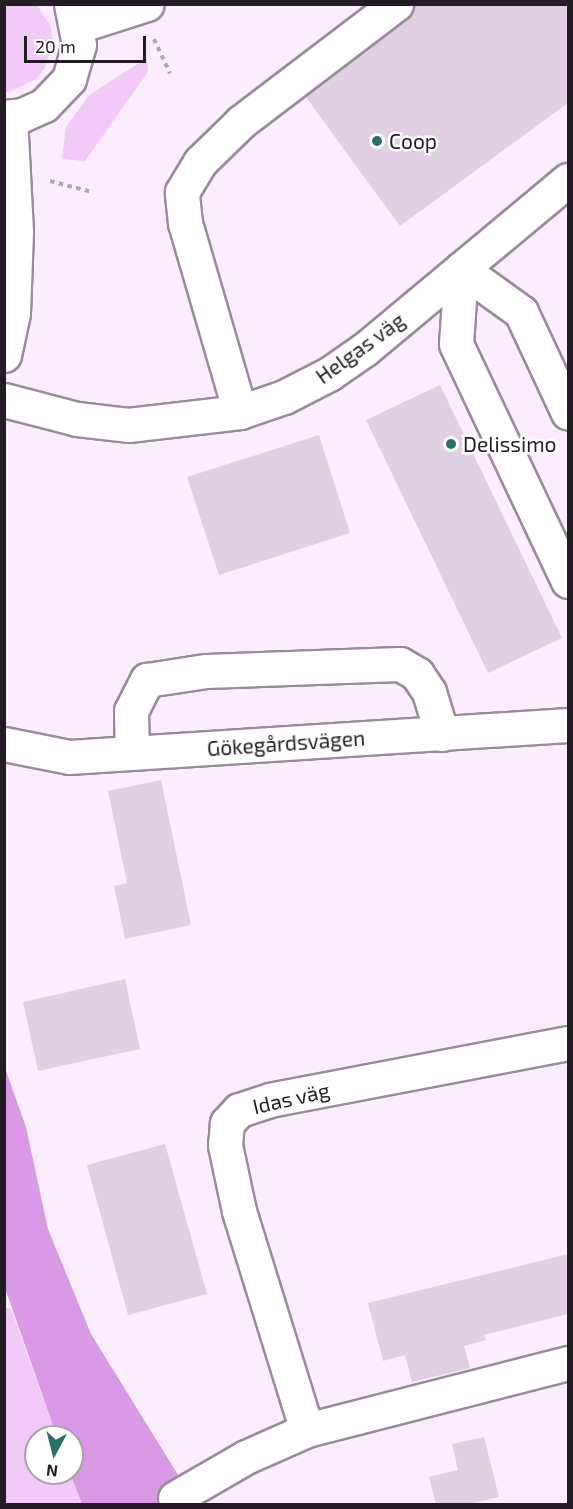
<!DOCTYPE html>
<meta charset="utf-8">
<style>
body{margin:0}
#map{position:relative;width:573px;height:1509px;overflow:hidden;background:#fbedfd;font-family:"Exo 2",sans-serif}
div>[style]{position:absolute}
.green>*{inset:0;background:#f2c9f8}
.forest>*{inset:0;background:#da99e4}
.building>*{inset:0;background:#e1d0e4}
.path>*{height:4px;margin-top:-2px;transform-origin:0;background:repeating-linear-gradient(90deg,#b2a6b4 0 4.5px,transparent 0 9px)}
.roads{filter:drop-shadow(2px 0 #998a9c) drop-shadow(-2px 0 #998a9c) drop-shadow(0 2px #998a9c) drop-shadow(0 -2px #998a9c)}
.minor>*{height:33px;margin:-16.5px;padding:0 16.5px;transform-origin:16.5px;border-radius:16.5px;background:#fff}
.dots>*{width:16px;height:16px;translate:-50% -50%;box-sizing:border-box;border:3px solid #fff;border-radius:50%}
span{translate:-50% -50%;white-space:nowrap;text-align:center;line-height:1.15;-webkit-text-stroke:5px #fff;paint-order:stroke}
.poi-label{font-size:21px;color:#231c24}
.left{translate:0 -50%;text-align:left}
.street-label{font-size:21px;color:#231c24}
.frame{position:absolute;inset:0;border:6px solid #231c24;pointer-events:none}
.north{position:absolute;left:24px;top:1425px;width:60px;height:60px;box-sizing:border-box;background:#fff;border:2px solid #a7a4a7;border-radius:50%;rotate:187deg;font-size:16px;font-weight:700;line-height:24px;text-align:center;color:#231c24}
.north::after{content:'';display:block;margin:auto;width:21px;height:27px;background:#297066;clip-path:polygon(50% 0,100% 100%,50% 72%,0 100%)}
.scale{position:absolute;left:24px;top:36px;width:122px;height:27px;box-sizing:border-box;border:3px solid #231c24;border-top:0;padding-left:8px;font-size:18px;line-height:21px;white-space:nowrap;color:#231c24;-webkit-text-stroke:4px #fff;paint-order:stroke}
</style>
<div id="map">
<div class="green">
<div style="clip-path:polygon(4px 5px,37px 5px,50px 25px,53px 40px,45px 68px,36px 79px,10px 92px,5px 92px)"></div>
<div style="clip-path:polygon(147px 58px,148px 72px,85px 161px,62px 159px,66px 127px,89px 95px)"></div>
<div style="clip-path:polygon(4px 1307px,11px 1309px,57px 1437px,36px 1437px,36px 1473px,70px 1473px,82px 1504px,5px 1504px)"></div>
</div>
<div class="forest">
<div style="clip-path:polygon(4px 1065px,26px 1127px,48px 1229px,91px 1334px,196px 1504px,82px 1504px,70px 1473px,72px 1437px,57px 1437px,5px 1288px)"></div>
</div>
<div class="building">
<div style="clip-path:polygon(417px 4px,568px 4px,568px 103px,400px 226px,305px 96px,407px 19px)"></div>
<div style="clip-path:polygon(440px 385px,562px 638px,488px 673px,366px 420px)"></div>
<div style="clip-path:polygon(319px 435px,350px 533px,219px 575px,187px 477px)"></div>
<div style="clip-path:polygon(161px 780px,191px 925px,125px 939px,114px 886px,127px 883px,108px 791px)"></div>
<div style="clip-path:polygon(125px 979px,140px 1049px,38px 1071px,23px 1002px)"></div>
<div style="clip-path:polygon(165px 1144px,207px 1294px,128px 1315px,87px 1165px)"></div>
<div style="clip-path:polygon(568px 1254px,568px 1314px,484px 1335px,486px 1340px,464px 1346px,470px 1368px,412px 1382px,405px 1355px,383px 1361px,368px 1303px)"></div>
<div style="clip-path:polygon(484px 1437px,499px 1497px,470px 1504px,436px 1504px,429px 1477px,458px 1470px,452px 1444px)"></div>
</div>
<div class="path">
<div style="left:154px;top:39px;width:38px;rotate:65deg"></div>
<div style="left:50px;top:181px;width:43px;rotate:14.7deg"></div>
</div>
<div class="roads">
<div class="minor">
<div style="left:78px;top:26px;width:72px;rotate:-17.7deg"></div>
<div style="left:4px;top:117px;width:18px;rotate:-6deg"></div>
<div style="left:22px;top:115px;width:24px;rotate:-24deg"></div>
<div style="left:44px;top:105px;width:36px;rotate:-46deg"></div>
<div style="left:69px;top:79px;width:35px;rotate:-74deg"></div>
<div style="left:79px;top:45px;width:42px;rotate:-101deg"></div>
<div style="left:461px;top:269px;width:75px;rotate:93.8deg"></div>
<div style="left:456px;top:344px;width:262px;rotate:64.7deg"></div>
<div style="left:461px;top:269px;width:74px;rotate:35.6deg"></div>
<div style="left:521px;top:312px;width:111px;rotate:65deg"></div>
<div style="left:4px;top:355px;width:43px;rotate:-77.9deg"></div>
<div style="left:13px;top:313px;width:82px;rotate:-87.9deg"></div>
<div style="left:16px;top:231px;width:114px;rotate:-93deg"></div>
<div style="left:4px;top:400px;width:75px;rotate:14.6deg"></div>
<div style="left:77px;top:419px;width:51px;rotate:6.7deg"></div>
<div style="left:128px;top:425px;width:113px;rotate:-6.6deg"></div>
<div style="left:240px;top:412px;width:46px;rotate:-18.8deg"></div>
<div style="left:284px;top:397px;width:51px;rotate:-27.1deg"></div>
<div style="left:329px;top:374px;width:44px;rotate:-34.8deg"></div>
<div style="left:365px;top:349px;width:264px;rotate:-39.8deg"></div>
<div style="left:240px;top:412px;width:197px;rotate:-106.2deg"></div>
<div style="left:185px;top:223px;width:31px;rotate:-96deg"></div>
<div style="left:182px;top:192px;width:35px;rotate:-59deg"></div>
<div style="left:200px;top:162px;width:57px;rotate:-44.3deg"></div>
<div style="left:241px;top:122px;width:195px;rotate:-37.3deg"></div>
<div style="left:4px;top:744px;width:66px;rotate:11.3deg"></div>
<div style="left:69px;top:757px;width:500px;rotate:-3.67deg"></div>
<div style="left:132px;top:753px;width:42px;rotate:-91.4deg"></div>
<div style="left:131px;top:711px;width:35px;rotate:-63deg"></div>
<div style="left:147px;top:680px;width:60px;rotate:-8.7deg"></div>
<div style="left:206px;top:671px;width:194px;rotate:-2.1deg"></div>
<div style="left:400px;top:664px;width:20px;rotate:30deg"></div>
<div style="left:417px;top:674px;width:22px;rotate:56deg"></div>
<div style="left:429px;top:692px;width:44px;rotate:72.8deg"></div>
<div style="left:568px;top:1043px;width:303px;rotate:169.2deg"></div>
<div style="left:270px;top:1100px;width:33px;rotate:162deg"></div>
<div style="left:239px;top:1110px;width:18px;rotate:133deg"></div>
<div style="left:227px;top:1123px;width:22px;rotate:95deg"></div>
<div style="left:225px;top:1145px;width:67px;rotate:78deg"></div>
<div style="left:239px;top:1211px;width:229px;rotate:72.8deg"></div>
<div style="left:307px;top:1430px;width:269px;rotate:-14.4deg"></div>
<div style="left:175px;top:1498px;width:82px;rotate:-30deg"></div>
<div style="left:246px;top:1457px;width:67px;rotate:-23.9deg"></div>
</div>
</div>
<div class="dots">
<div style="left:377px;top:141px;background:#297066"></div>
<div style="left:451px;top:444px;background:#297066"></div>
</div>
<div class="poi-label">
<span class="left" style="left:389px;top:141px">Coop</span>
<span class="left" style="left:463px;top:444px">Delissimo</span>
</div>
<div class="street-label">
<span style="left:360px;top:348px;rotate:-36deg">Helgas väg</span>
<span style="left:286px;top:743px;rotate:-4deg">Gökegårdsvägen</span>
<span style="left:291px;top:1098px;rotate:-13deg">Idas väg</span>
</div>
<div class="frame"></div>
<div class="north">N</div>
<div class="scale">20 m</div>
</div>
